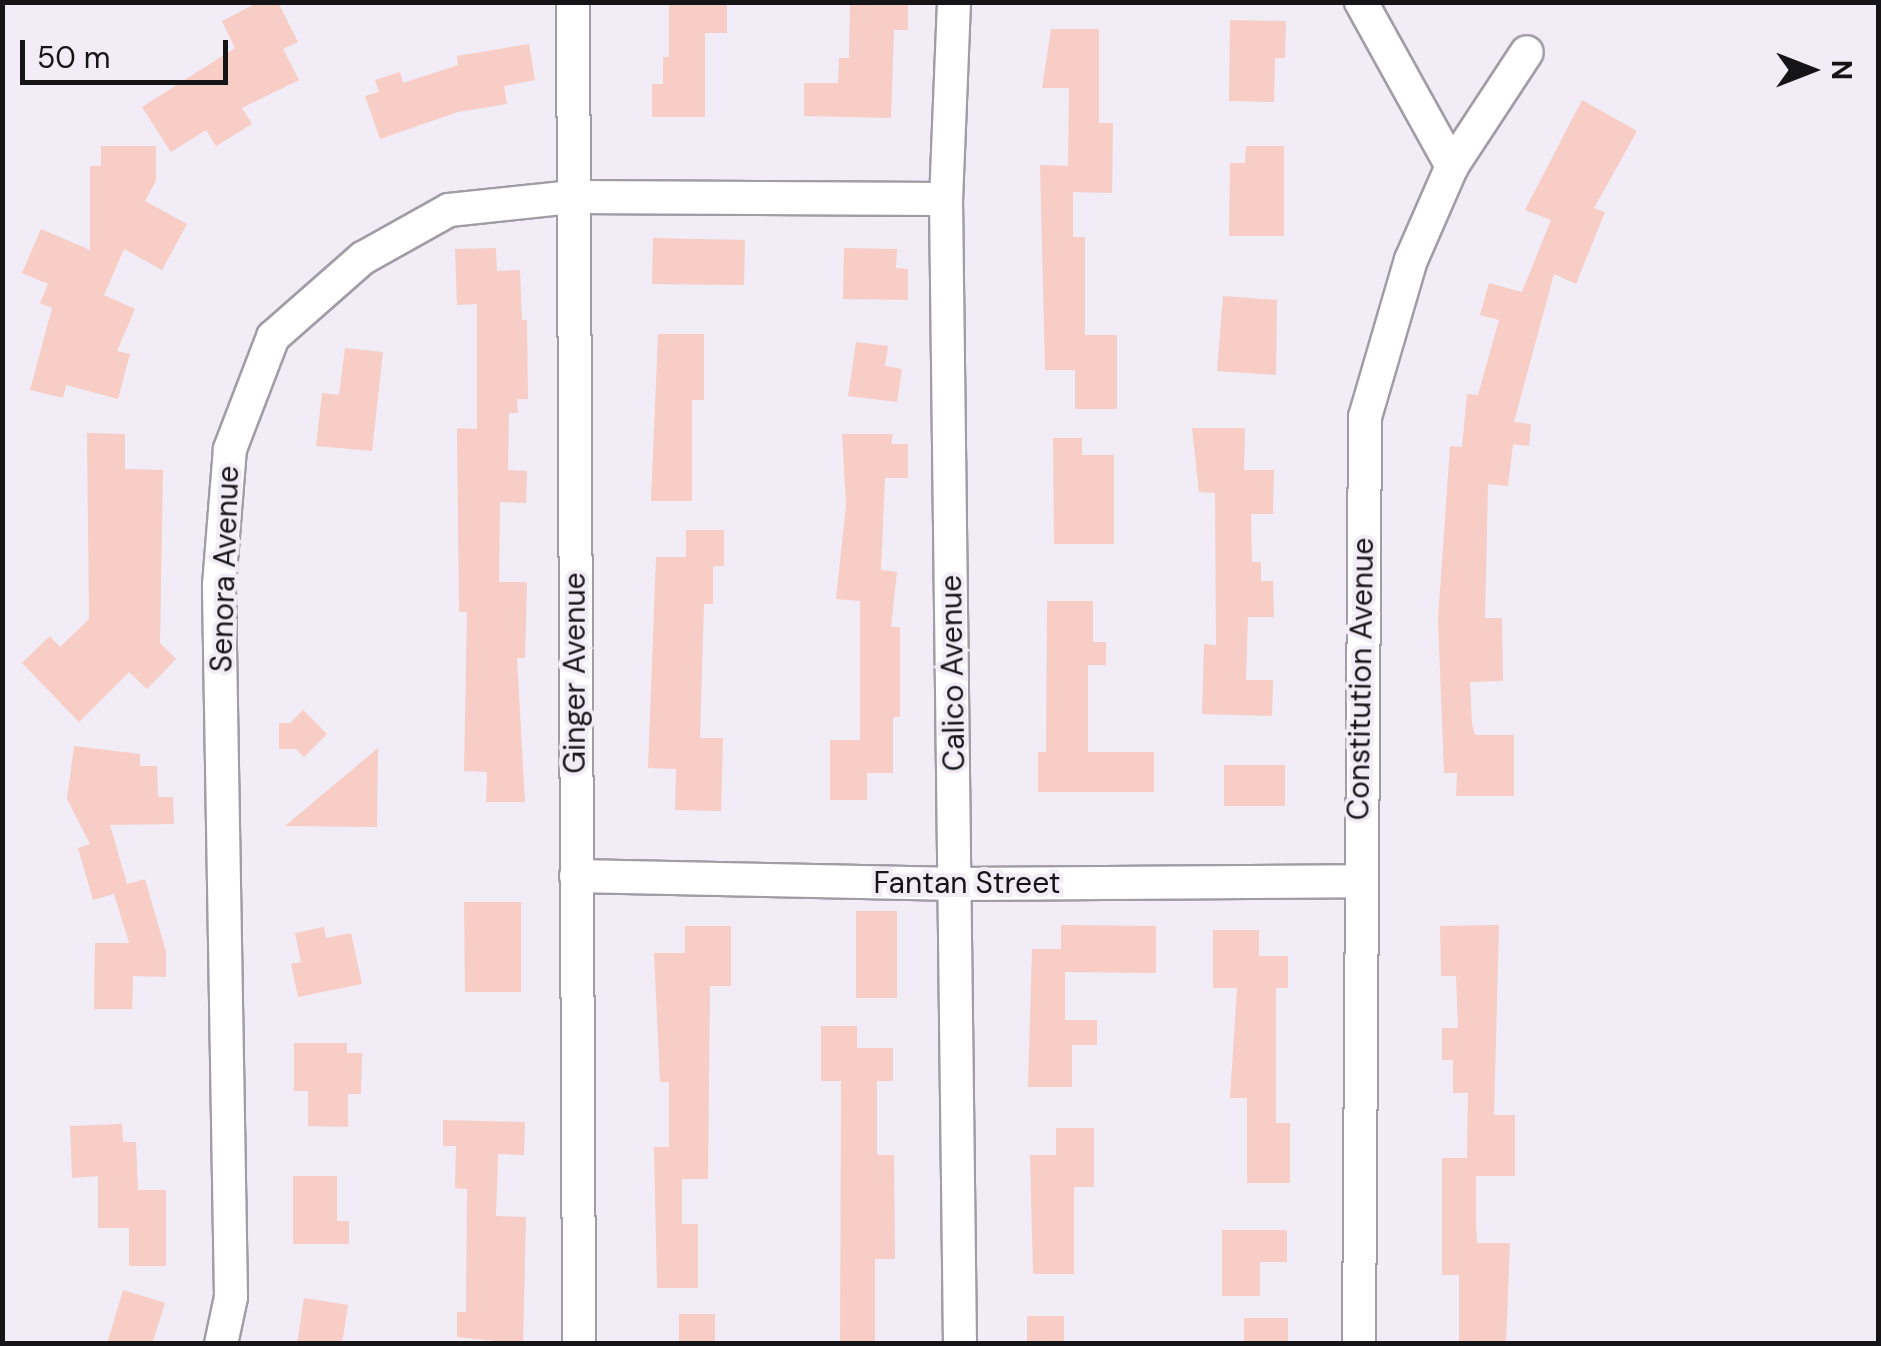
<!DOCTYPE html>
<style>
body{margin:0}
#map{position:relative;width:1881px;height:1346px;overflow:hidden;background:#f1ecf6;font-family:"DM Sans",sans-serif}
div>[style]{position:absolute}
.building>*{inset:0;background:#f7cdc5}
.roads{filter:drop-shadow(2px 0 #a19ca6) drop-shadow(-2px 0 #a19ca6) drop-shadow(0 2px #a19ca6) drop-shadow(0 -2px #a19ca6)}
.street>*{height:32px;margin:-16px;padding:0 16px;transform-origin:16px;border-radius:16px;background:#fff}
span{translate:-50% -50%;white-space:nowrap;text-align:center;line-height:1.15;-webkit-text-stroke:8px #f1ecf6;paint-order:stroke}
.street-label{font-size:30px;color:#151417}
.frame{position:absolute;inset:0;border:5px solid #151417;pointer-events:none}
.north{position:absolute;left:1761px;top:20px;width:100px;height:100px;-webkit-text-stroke:8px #f1ecf6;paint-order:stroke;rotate:90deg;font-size:28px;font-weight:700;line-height:40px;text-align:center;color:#151417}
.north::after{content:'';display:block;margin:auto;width:35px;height:45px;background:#151417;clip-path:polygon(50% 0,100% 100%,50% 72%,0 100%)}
.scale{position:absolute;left:20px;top:40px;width:208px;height:45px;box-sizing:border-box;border:5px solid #151417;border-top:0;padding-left:12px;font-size:30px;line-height:35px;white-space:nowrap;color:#151417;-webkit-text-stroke:8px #f1ecf6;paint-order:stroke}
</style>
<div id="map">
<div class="building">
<div style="clip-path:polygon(259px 2px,278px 2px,298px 42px,283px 49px,299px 80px,242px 108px,252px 124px,216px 146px,206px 130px,171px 152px,142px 107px,235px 48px,222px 21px)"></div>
<div style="clip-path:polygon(669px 2px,727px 2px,727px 33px,705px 33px,705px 117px,652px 117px,652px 84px,663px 84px,663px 57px,669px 57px)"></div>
<div style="clip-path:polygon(850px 2px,908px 2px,908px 30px,894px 30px,891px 118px,804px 116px,804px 83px,838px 83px,839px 58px,849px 58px)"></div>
<div style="clip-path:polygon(1230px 20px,1286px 21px,1285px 58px,1275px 58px,1274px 102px,1229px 101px)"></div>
<div style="clip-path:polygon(1051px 29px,1099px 29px,1099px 123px,1113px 123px,1112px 193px,1073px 192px,1073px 237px,1085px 237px,1085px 335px,1117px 335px,1117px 409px,1075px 409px,1075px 370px,1045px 370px,1040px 165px,1068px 166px,1069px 88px,1042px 88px)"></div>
<div style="clip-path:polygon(529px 44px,535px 80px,504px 86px,507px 104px,458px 112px,380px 139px,365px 96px,379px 92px,375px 80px,400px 72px,403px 83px,458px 65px,457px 56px)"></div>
<div style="clip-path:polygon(1582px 100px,1637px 131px,1594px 208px,1605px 212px,1576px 284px,1554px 274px,1514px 422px,1531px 424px,1529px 446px,1513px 444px,1508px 486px,1488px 484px,1485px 618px,1502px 618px,1503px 681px,1470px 682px,1472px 724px,1475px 735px,1514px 735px,1514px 796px,1456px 796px,1457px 773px,1444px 773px,1438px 619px,1450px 446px,1462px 447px,1467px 394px,1478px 395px,1499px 320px,1480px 315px,1489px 283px,1522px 292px,1551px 220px,1525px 210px)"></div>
<div style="clip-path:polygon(101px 146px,156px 146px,156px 180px,145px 201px,187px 224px,162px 270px,124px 249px,104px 295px,135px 309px,117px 351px,130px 354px,118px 399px,66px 385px,63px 398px,30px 390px,52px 308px,40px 303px,48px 284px,22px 273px,41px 229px,90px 250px,90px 166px,101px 166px)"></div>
<div style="clip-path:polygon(1246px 146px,1284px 146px,1284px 236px,1229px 236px,1230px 163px,1245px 163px)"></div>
<div style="clip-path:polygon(653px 238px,745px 240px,744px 285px,652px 284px)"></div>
<div style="clip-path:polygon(496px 248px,497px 271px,520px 270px,522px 320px,527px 320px,528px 399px,517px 399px,518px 413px,509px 413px,508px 470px,527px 471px,526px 503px,500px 502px,499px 582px,527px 582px,525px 658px,517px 658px,525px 802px,486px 802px,487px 772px,464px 771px,467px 612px,459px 612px,457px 428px,477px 429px,477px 304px,457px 305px,455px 249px)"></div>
<div style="clip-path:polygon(844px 248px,897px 249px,896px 268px,908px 269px,908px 300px,843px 299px)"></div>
<div style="clip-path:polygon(1223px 296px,1277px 300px,1276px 375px,1217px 371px)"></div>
<div style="clip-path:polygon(658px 334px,704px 334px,704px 400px,692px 400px,692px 501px,651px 501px)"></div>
<div style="clip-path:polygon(856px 342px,888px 346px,885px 366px,902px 369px,897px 402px,848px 396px)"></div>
<div style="clip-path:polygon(345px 348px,383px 352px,372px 451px,316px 446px,322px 393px,339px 395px)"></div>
<div style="clip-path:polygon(1192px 428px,1245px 428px,1244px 470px,1274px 470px,1273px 514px,1251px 514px,1252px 562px,1261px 562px,1261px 581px,1273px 581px,1274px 617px,1248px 617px,1246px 680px,1273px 680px,1272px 716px,1202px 714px,1204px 644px,1216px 645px,1215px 493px,1199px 492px)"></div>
<div style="clip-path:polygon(87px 433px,125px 434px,125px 469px,163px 470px,160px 643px,176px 659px,147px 689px,129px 672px,79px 722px,22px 663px,50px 636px,60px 647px,89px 619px)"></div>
<div style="clip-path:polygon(842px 434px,893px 434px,891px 444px,908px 444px,908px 478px,885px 478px,881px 570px,897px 572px,891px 627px,900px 627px,900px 717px,893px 717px,893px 773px,867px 773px,867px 800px,830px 800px,830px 740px,860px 740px,860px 601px,836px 599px,846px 505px)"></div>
<div style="clip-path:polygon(1053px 438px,1082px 438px,1082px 455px,1114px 455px,1114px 544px,1054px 544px)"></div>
<div style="clip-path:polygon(686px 530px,724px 530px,724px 566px,713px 566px,713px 604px,704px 604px,700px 738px,723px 738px,721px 811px,675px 810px,676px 769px,648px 768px,656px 557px,686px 557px)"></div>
<div style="clip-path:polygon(1047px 601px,1093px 601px,1093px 642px,1106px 642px,1106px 665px,1088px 665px,1088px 752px,1154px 752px,1154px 792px,1038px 792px,1038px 752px,1046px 752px)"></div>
<div style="clip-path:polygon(303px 710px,327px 734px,304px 757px,296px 749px,279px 749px,279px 723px,290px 723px)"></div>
<div style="clip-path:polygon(74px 746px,140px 754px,140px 766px,157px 766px,158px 797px,173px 797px,174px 824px,110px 825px,127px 884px,145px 879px,166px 952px,166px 977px,133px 976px,132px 1009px,94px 1009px,95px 943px,129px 943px,114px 894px,93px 900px,78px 848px,90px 844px,67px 799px)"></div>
<div style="clip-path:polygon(378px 748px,377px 827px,285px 826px,335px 784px)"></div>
<div style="clip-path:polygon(1224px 765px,1285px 765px,1285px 806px,1224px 806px)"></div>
<div style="clip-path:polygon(464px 902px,521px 902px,521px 992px,465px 992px)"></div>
<div style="clip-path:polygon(856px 911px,897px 911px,897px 998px,856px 998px)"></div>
<div style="clip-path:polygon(1061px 925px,1156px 926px,1156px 973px,1065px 972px,1065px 1020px,1097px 1020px,1097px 1045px,1072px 1045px,1072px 1087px,1028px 1087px,1032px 949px,1061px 949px)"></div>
<div style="clip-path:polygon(1499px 925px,1494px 1115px,1515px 1115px,1515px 1176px,1476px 1176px,1476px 1225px,1477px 1243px,1510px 1243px,1506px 1344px,1459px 1344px,1459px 1275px,1442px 1275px,1442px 1158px,1467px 1158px,1468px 1093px,1453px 1093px,1453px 1060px,1442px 1060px,1442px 1028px,1458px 1028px,1456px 976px,1441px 976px,1440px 926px)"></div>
<div style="clip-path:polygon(685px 926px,731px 926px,731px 986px,710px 986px,708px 1179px,682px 1179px,682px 1224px,698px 1224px,698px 1288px,657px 1288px,654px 1147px,669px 1147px,669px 1082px,660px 1082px,654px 953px,685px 953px)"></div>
<div style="clip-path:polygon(324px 927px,326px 938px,351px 933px,362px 984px,298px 997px,291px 964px,301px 962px,295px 933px)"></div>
<div style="clip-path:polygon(1213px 930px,1259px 930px,1259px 956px,1288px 956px,1288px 988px,1276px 988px,1276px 1123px,1290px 1123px,1290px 1183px,1247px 1183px,1247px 1098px,1230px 1098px,1237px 988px,1213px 988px)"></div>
<div style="clip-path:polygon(821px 1026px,857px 1026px,857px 1048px,893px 1048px,893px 1081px,877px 1081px,877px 1155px,894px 1155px,895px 1259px,875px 1259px,875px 1344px,840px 1344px,841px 1081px,821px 1081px)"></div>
<div style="clip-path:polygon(294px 1043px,347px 1043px,347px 1053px,362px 1053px,361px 1094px,348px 1094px,348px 1127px,308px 1126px,308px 1091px,294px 1091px)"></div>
<div style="clip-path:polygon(443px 1120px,525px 1122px,524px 1155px,498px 1154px,496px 1216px,526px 1217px,523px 1344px,457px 1337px,457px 1312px,466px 1312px,467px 1189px,455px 1188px,456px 1146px,443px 1146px)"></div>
<div style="clip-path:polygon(122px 1124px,123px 1142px,136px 1142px,138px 1190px,166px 1190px,166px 1266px,129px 1266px,129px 1228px,98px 1228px,98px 1176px,72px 1178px,70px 1126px)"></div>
<div style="clip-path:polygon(1056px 1128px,1094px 1128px,1094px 1187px,1074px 1187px,1074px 1274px,1033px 1274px,1030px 1155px,1056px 1155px)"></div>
<div style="clip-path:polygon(293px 1176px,337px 1176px,337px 1221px,349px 1221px,349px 1244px,293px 1244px)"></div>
<div style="clip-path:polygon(1222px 1230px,1287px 1230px,1287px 1262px,1260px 1262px,1260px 1296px,1222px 1296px)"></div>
<div style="clip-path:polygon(123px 1290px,165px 1303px,152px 1344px,107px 1344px)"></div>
<div style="clip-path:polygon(304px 1298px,348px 1305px,342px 1344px,297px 1344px)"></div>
<div style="clip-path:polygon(679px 1314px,715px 1314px,715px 1344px,679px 1344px)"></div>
<div style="clip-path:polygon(1027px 1316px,1064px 1316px,1064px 1344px,1027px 1344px)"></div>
<div style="clip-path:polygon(1244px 1318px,1288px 1318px,1288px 1344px,1244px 1344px)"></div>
</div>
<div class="roads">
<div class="street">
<div style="left:573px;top:2px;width:1342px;rotate:89.74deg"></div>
<div style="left:954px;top:2px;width:197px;rotate:92.3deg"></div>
<div style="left:946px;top:199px;width:1145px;rotate:89.3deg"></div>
<div style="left:1361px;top:2px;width:188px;rotate:61deg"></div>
<div style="left:576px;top:876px;width:381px;rotate:1.2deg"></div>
<div style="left:957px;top:884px;width:401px;rotate:-0.4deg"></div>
<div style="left:221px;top:1344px;width:48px;rotate:-78deg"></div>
<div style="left:231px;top:1297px;width:712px;rotate:-90.97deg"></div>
<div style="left:219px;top:585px;width:136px;rotate:-85.4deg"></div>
<div style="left:230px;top:449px;width:120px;rotate:-69deg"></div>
<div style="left:273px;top:337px;width:120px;rotate:-41.3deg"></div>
<div style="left:363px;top:258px;width:98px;rotate:-29.2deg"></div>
<div style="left:449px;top:210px;width:125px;rotate:-6deg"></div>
<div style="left:573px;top:197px;width:373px;rotate:0.3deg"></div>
<div style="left:1359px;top:1344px;width:927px;rotate:-89.63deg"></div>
<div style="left:1365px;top:417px;width:164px;rotate:-73.7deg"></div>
<div style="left:1411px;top:260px;width:103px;rotate:-66.4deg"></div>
<div style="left:1452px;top:166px;width:136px;rotate:-56.7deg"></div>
</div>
</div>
<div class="street-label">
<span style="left:225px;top:569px;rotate:-88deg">Senora Avenue</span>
<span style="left:575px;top:673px;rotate:-90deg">Ginger Avenue</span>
<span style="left:953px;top:673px;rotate:-91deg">Calico Avenue</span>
<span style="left:1361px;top:679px;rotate:-89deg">Constitution Avenue</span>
<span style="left:967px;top:883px">Fantan Street</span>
</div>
<div class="frame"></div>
<div class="north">N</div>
<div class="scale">50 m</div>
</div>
